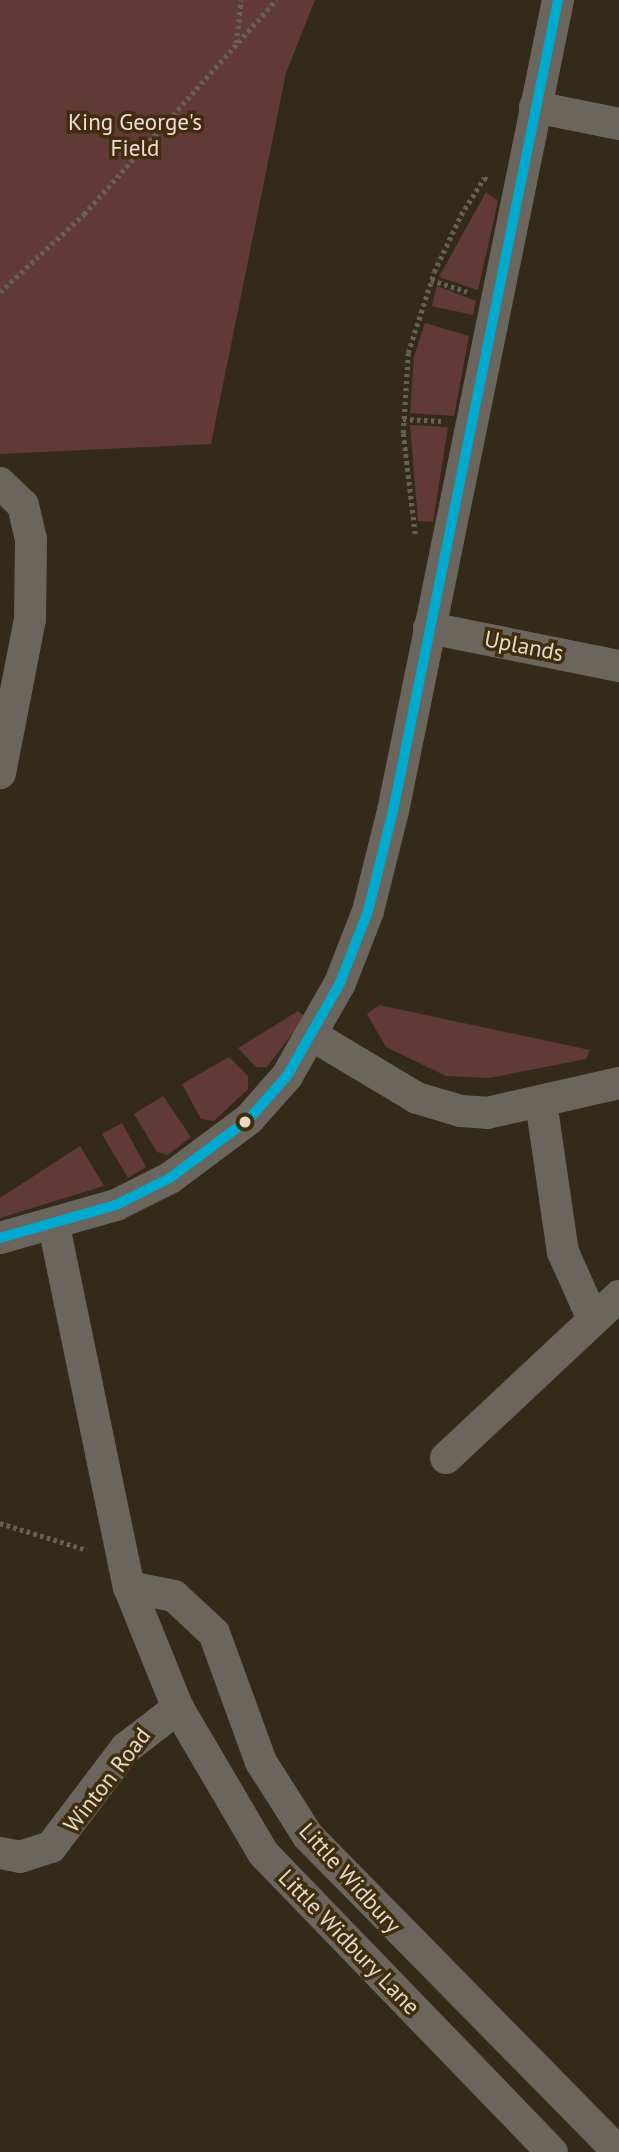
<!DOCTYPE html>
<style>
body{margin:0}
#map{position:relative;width:619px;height:2152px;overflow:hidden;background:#342a19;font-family:"PT Sans",sans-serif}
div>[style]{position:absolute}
.green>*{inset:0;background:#613a38}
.path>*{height:4.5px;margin-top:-2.25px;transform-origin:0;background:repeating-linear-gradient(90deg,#666057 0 3.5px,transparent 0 7px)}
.street>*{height:32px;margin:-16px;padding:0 16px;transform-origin:16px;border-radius:16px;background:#6b665d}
.bus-1>*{height:10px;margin:-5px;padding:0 5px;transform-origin:5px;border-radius:5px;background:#00a9ce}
.dots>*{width:19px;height:19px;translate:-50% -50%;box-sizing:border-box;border:4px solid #3f2d0e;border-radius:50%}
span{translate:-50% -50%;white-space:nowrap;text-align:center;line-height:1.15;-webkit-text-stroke:7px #3f2d0e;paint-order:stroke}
.park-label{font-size:23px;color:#f3dbdb}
.street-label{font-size:23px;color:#e5d9c8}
</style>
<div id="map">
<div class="green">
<div style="clip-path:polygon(0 0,315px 0,286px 73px,211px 444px,0 454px)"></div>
<div style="clip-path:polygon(486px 192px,498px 201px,478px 290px,439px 277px)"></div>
<div style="clip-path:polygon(437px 286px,476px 301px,473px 315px,432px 306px)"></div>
<div style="clip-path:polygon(425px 323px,469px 336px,454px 416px,410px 413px,414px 357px)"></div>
<div style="clip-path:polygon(410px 425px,448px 427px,433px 522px,418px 521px)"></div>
<div style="clip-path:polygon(379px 1005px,590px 1050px,586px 1059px,489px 1078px,446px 1076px,386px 1047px,367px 1014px)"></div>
<div style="clip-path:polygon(298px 1011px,305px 1017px,267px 1067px,256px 1067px,238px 1048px)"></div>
<div style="clip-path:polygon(229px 1057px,248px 1076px,248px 1089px,214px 1121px,201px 1119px,182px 1084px)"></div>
<div style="clip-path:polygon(163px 1096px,191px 1137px,168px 1155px,157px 1152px,134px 1114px)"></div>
<div style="clip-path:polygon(122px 1123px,146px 1167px,128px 1178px,102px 1134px)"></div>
<div style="clip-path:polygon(80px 1146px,104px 1186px,0 1218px,0 1198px)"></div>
</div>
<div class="path">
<div style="left:236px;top:43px;width:43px;rotate:-83.4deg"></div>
<div style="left:431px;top:280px;width:38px;rotate:18deg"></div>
<div style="left:0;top:292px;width:115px;rotate:-42.9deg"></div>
<div style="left:84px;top:214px;width:288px;rotate:-48.1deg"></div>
<div style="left:403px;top:419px;width:38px;rotate:3deg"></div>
<div style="left:415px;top:534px;width:102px;rotate:-96.8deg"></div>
<div style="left:403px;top:433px;width:80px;rotate:-86.4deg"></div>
<div style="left:408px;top:353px;width:85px;rotate:-72.2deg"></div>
<div style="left:434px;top:272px;width:63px;rotate:-64.7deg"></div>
<div style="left:461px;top:215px;width:44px;rotate:-58.1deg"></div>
<div style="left:484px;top:178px;width:5px;rotate:22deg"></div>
<div style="left:0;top:1523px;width:91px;rotate:17.2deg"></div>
</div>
<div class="street">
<div style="left:535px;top:107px;width:86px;rotate:11.4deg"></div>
<div style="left:0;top:483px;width:32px;rotate:44deg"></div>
<div style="left:23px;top:505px;width:35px;rotate:77deg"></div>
<div style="left:31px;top:539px;width:80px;rotate:90.7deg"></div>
<div style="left:30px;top:619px;width:157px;rotate:101deg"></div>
<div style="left:429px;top:628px;width:194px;rotate:11.3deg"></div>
<div style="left:315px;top:1037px;width:119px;rotate:30.9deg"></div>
<div style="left:417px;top:1098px;width:46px;rotate:16.5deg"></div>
<div style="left:461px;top:1111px;width:26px;rotate:4deg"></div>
<div style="left:487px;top:1113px;width:135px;rotate:-12.8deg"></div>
<div style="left:541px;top:1102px;width:152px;rotate:81.7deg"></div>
<div style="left:563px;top:1252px;width:71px;rotate:66deg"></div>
<div style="left:54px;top:1226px;width:369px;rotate:78.3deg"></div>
<div style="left:129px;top:1587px;width:131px;rotate:68deg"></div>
<div style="left:178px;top:1708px;width:168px;rotate:59.6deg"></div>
<div style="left:263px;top:1853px;width:416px;rotate:46deg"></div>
<div style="left:0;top:1238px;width:121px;rotate:-15.9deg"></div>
<div style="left:116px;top:1205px;width:60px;rotate:-26.6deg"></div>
<div style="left:170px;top:1178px;width:99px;rotate:-36.8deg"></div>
<div style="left:249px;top:1119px;width:57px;rotate:-48.5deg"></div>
<div style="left:287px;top:1076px;width:107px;rotate:-60.3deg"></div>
<div style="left:340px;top:983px;width:77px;rotate:-68.7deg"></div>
<div style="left:368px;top:911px;width:103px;rotate:-76deg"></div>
<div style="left:393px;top:811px;width:828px;rotate:-78.5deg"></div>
<div style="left:446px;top:1458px;width:237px;rotate:-43.1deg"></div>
<div style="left:129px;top:1587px;width:46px;rotate:11.3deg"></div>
<div style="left:174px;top:1596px;width:54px;rotate:42.8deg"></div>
<div style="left:214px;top:1633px;width:137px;rotate:70deg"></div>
<div style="left:261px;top:1762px;width:88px;rotate:57.6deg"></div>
<div style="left:308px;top:1836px;width:443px;rotate:45.5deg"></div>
<div style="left:0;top:1853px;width:20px;rotate:11deg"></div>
<div style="left:20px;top:1857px;width:33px;rotate:-18deg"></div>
<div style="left:51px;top:1847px;width:124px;rotate:-52.9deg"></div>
<div style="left:126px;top:1748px;width:66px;rotate:-37.6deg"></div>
</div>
<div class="bus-1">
<div style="left:0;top:1238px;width:121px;rotate:-15.9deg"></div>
<div style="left:116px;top:1205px;width:60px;rotate:-26.6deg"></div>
<div style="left:170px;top:1178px;width:99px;rotate:-36.8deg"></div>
<div style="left:249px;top:1119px;width:57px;rotate:-48.5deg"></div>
<div style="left:287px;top:1076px;width:107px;rotate:-60.3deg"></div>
<div style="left:340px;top:983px;width:77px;rotate:-68.7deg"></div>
<div style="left:368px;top:911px;width:103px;rotate:-76deg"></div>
<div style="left:393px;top:811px;width:828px;rotate:-78.5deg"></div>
</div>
<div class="dots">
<div style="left:245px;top:1122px;background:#e5d9c8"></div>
</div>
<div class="park-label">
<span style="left:135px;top:135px">King George's<br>Field</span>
</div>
<div class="street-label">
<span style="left:524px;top:646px;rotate:11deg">Uplands</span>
<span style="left:107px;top:1780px;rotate:-52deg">Winton Road</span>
<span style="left:350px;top:1878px;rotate:48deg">Little Widbury</span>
<span style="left:349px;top:1942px;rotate:46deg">Little Widbury Lane</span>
</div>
</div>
